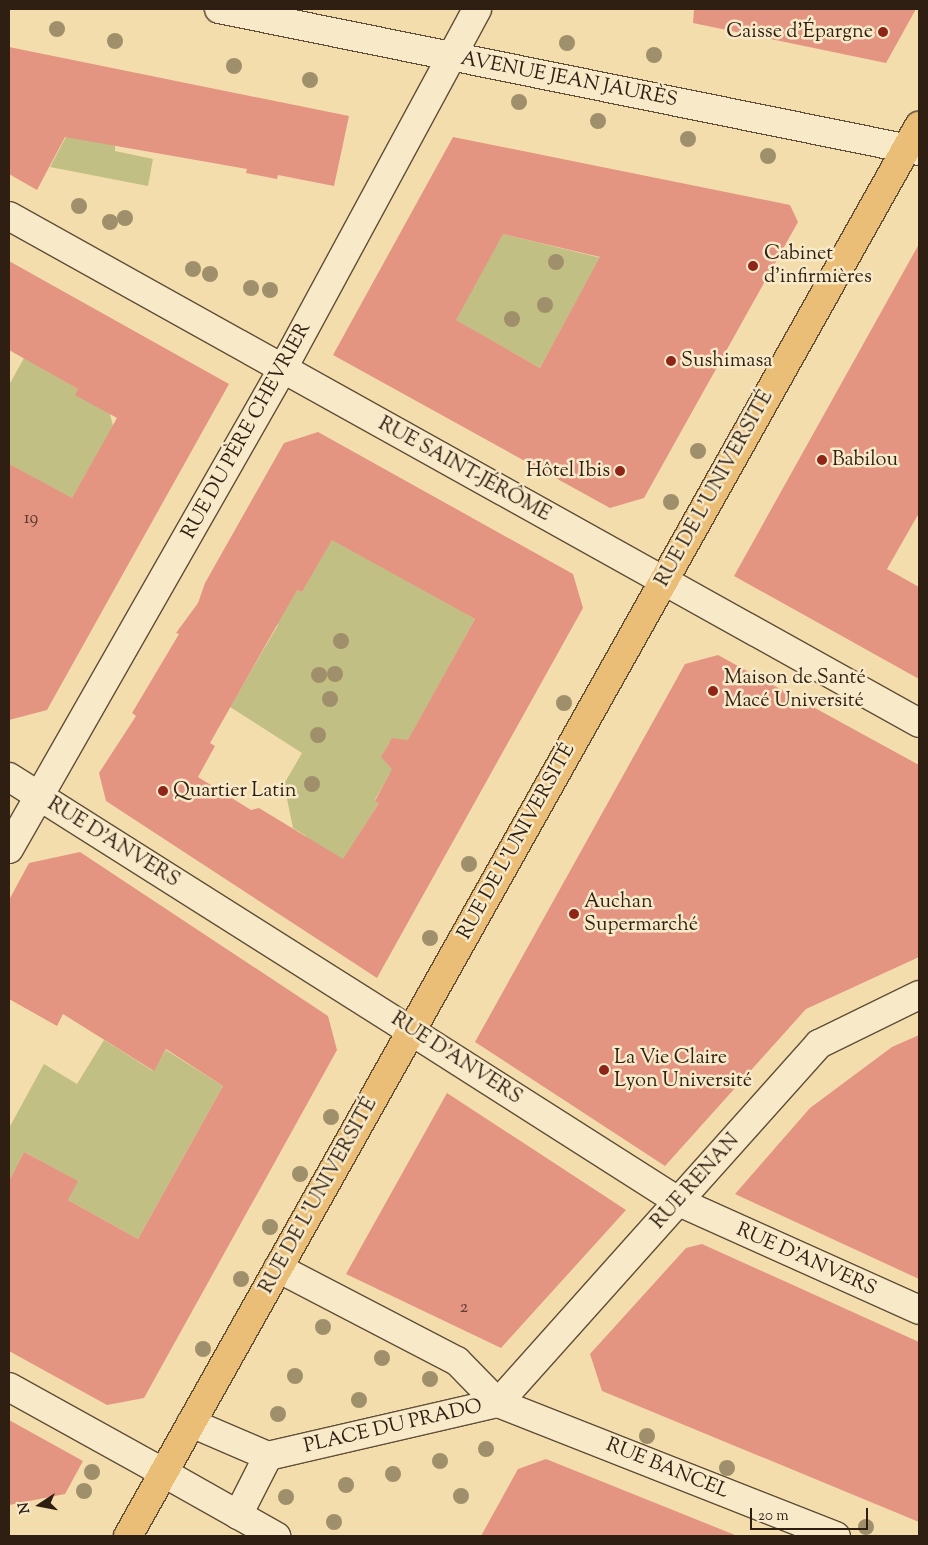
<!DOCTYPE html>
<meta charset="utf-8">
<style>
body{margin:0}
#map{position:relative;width:928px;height:1545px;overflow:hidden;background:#f4ddac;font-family:"Sorts Mill Goudy",serif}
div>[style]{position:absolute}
.green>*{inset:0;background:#c2bf84}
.building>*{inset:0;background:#e39582}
.roads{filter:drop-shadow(1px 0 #604e38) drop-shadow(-1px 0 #604e38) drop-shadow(0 1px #604e38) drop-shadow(0 -1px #604e38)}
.street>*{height:28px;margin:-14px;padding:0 14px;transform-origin:14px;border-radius:14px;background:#f8e9c9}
.secondary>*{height:28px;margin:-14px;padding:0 14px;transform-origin:14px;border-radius:14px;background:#f8e9c9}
.primary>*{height:28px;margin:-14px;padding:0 14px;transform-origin:14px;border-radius:14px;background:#eabe76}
.trees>*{width:16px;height:16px;margin:-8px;border-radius:50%;background:#9f8f6a}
.dots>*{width:14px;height:14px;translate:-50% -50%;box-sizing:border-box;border:2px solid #f8e9c9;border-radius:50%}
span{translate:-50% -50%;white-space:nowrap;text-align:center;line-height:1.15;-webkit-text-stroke:5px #f8e9c9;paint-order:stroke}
.number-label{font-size:18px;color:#5b3c2e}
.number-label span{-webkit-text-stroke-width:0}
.poi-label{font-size:20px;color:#2e1f12}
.right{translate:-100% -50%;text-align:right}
.left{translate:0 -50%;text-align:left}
.street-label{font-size:20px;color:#2e1f12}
.frame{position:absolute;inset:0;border:10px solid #2e1f12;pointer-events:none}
.north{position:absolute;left:15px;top:1480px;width:50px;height:50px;-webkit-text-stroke:4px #f8e9c9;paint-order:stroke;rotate:259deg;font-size:14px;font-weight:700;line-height:20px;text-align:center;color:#2e1f12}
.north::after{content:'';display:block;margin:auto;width:18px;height:22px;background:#2e1f12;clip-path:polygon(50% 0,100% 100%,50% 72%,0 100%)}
.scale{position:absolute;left:750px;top:1508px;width:118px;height:22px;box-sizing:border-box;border:2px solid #2e1f12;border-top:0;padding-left:6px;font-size:15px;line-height:18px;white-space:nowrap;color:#2e1f12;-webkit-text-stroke:4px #f8e9c9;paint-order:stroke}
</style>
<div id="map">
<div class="green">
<div style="clip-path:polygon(68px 133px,115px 142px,115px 151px,153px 159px,148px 186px,50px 167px)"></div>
<div style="clip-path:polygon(503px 234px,634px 266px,592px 273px,540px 368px,452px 318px)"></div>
<div style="clip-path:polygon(24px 358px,78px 389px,110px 414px,113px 426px,71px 500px,9px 464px,9px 385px)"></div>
<div style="clip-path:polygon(332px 539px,475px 619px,408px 741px,397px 739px,389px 743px,384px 752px,393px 768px,375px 800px,379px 803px,339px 866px,307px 846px,306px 836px,293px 828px,284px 784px,302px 753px,230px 707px,278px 625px,275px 623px,294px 589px,302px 592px)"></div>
<div style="clip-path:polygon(104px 1040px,153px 1071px,166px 1050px,223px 1086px,138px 1239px,68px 1200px,77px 1181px,24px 1152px,9px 1181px,9px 1128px,44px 1064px,77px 1084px)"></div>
</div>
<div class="building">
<div style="clip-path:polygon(694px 9px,916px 9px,886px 63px,693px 23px)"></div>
<div style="clip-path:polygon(9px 47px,349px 116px,334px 186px,278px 175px,277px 179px,246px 173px,247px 169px,65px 137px,37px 190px,9px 174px)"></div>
<div style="clip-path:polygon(evenodd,453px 137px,790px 205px,798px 222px,644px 498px,610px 508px,333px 355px,453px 137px,503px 234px,600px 257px,540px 368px,456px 320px,503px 234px)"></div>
<div style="clip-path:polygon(919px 244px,919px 513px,887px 569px,919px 587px,919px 679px,734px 576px)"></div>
<div style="clip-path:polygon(9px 261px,229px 384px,47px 710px,9px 720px,9px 464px,72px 498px,117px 418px,75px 395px,78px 389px,9px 350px)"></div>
<div style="clip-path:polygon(evenodd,318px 432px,573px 574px,583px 608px,377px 978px,106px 801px,99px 773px,136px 716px,132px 713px,179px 634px,176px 633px,198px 603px,205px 583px,284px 443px,318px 432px,332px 540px,475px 619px,408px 740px,392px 738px,381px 757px,392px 769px,375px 801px,379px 803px,343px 859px,259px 808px,251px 810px,198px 777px,215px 746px,210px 743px,297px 590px,302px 592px,332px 540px)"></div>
<div style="clip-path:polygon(718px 655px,919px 765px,919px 957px,806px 1009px,665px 1166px,475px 1042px,685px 664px)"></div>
<div style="clip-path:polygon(80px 852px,328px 1016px,337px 1050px,144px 1398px,107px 1405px,9px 1351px,9px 1181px,24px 1152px,78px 1181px,68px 1200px,138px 1239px,223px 1086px,166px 1049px,154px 1071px,63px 1014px,57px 1026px,9px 999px,9px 900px,29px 863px)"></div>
<div style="clip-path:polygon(919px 1035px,919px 1279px,735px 1194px,810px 1108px,892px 1047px)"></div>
<div style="clip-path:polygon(447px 1093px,626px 1210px,501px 1348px,346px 1274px)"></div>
<div style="clip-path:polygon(702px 1244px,919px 1342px,919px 1522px,602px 1391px,590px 1354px,686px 1248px)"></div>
<div style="clip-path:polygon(9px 1420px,83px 1461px,65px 1494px,9px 1505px)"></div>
<div style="clip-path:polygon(546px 1459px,735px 1535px,734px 1536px,481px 1536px,518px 1469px)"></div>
</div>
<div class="roads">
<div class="street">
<div style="left:9px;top:216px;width:1042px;rotate:29.12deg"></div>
<div style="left:9px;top:849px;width:551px;rotate:-60.32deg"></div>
<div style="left:282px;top:370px;width:410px;rotate:-61.6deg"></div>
<div style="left:411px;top:1031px;width:318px;rotate:32.5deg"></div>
<div style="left:679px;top:1202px;width:263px;rotate:24.2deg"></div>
<div style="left:278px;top:1268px;width:202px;rotate:27.5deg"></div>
<div style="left:457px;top:1361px;width:59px;rotate:45.7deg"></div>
<div style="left:498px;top:1403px;width:363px;rotate:21.5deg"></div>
<div style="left:9px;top:1387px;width:177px;rotate:29deg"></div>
<div style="left:498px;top:1403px;width:482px;rotate:-48.2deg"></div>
<div style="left:819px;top:1044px;width:111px;rotate:-26.1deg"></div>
<div style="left:191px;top:1423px;width:84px;rotate:23.2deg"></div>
<div style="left:268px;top:1456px;width:236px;rotate:-13deg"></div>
<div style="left:238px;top:1515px;width:66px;rotate:-63deg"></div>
</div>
<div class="secondary">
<div style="left:219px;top:9px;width:714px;rotate:11.47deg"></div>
<div style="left:9px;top:777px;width:476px;rotate:32.3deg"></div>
<div style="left:164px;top:1473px;width:129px;rotate:29.4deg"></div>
</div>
<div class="primary">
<div style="left:128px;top:1536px;width:1617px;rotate:-60.71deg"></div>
</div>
</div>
<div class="trees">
<div style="left:57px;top:29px"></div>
<div style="left:115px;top:41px"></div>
<div style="left:567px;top:43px"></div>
<div style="left:654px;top:55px"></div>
<div style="left:234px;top:66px"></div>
<div style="left:310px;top:80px"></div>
<div style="left:519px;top:102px"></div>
<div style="left:598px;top:121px"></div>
<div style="left:688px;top:139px"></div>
<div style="left:768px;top:156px"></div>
<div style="left:79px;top:206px"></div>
<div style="left:125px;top:218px"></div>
<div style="left:110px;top:222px"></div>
<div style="left:556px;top:262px"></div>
<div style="left:193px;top:269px"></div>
<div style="left:210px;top:274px"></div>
<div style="left:251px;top:288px"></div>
<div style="left:270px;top:290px"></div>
<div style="left:545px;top:305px"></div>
<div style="left:512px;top:319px"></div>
<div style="left:698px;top:451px"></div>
<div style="left:671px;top:502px"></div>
<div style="left:341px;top:641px"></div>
<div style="left:335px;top:674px"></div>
<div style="left:319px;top:675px"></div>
<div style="left:330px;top:699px"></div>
<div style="left:564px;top:703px"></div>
<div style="left:318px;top:735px"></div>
<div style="left:312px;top:784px"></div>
<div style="left:469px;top:864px"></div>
<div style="left:430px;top:938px"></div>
<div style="left:331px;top:1117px"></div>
<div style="left:300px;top:1174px"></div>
<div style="left:270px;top:1227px"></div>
<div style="left:241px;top:1279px"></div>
<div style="left:323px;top:1327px"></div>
<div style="left:203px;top:1349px"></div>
<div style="left:382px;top:1358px"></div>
<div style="left:295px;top:1376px"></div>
<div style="left:430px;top:1379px"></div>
<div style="left:359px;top:1400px"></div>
<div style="left:278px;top:1414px"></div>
<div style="left:647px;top:1436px"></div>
<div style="left:486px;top:1449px"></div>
<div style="left:440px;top:1461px"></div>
<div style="left:727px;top:1468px"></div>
<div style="left:92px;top:1472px"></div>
<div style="left:393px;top:1474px"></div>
<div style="left:346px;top:1485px"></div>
<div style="left:84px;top:1491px"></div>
<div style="left:461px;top:1496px"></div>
<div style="left:286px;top:1497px"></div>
<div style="left:334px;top:1522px"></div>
<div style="left:866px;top:1527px"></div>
</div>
<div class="dots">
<div style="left:883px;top:32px;background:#8f2418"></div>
<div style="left:753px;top:266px;background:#8f2418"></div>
<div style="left:671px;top:361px;background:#8f2418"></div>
<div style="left:822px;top:460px;background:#8f2418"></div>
<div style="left:620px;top:471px;background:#8f2418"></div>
<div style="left:713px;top:691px;background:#8f2418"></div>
<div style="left:163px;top:791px;background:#8f2418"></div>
<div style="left:574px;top:914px;background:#8f2418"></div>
<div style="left:604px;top:1070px;background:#8f2418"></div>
</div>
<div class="number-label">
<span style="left:31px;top:519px">19</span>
<span style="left:464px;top:1308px">2</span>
</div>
<div class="poi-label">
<span class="right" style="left:873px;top:32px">Caisse d'Épargne</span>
<span class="left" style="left:764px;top:266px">Cabinet<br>d'infirmières</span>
<span class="left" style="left:681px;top:361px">Sushimasa</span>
<span class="left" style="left:832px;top:460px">Babilou</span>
<span class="right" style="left:610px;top:471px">Hôtel Ibis</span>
<span class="left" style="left:724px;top:690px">Maison de Santé<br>Macé Université</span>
<span class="left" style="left:173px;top:791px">Quartier Latin</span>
<span class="left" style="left:584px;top:914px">Auchan<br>Supermarché</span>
<span class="left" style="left:614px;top:1070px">La Vie Claire<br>Lyon Université</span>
</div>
<div class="street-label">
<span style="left:569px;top:80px;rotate:11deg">AVENUE JEAN JAURÈS</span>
<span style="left:247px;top:431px;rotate:-61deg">RUE DU PÈRE CHEVRIER</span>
<span style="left:464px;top:470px;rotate:29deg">RUE SAINT-JÉRÔME</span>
<span style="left:715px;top:489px;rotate:-61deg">RUE DE L'UNIVERSITÉ</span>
<span style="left:517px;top:842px;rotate:-61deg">RUE DE L'UNIVERSITÉ</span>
<span style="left:113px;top:843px;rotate:32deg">RUE D'ANVERS</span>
<span style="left:456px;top:1059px;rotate:33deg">RUE D'ANVERS</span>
<span style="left:696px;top:1182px;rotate:-48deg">RUE RENAN</span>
<span style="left:319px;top:1196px;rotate:-61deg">RUE DE L'UNIVERSITÉ</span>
<span style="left:806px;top:1260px;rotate:24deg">RUE D'ANVERS</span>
<span style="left:393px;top:1427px;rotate:-13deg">PLACE DU PRADO</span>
<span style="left:667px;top:1469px;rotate:22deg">RUE BANCEL</span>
</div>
<div class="frame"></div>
<div class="north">N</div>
<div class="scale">20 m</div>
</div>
